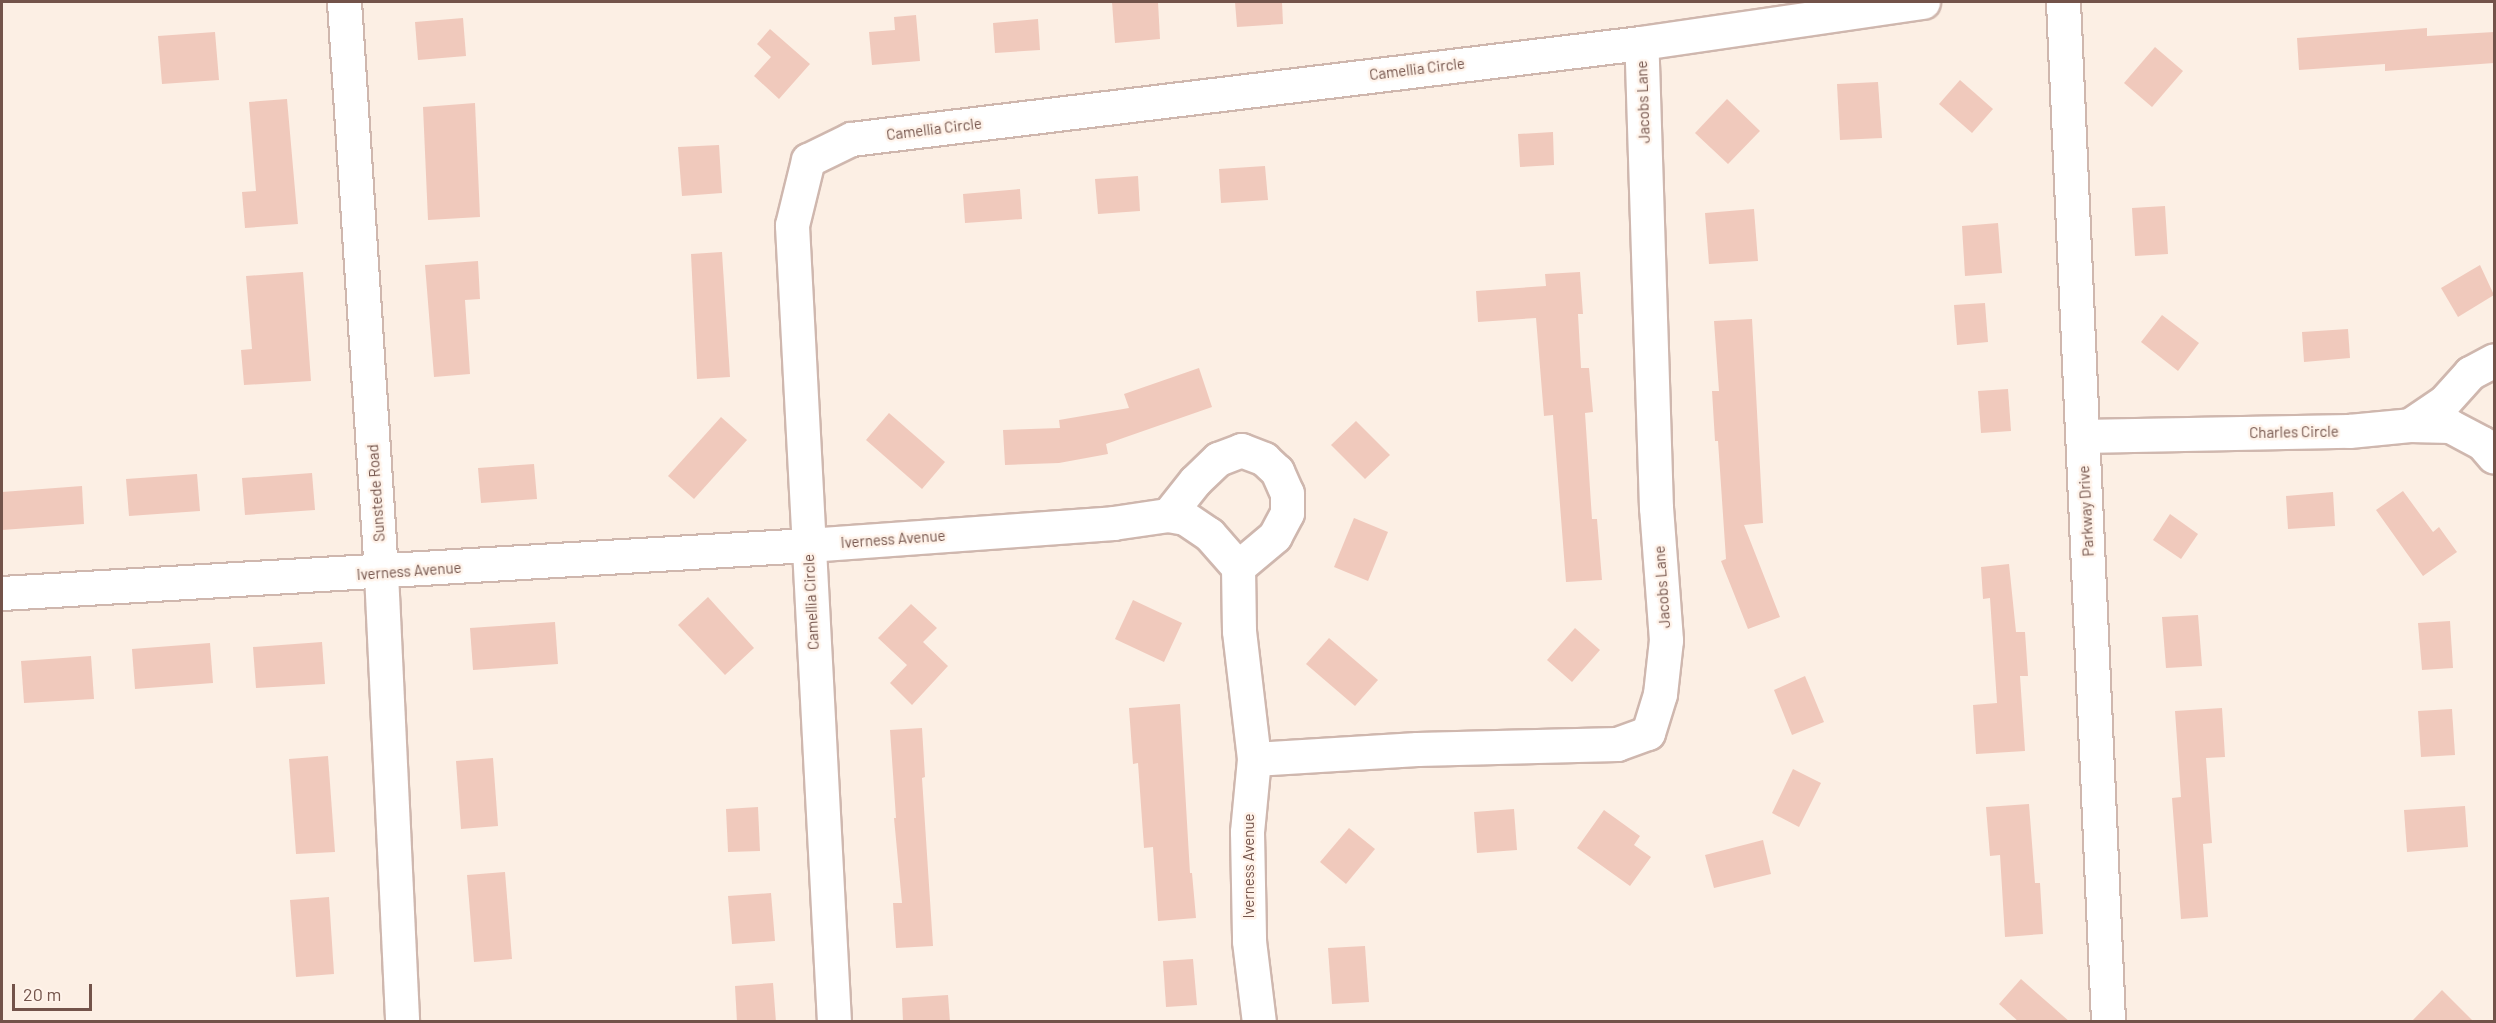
<!DOCTYPE html>
<style>
body{margin:0}
#map{position:relative;width:2496px;height:1023px;overflow:hidden;background:#fcefe4;font-family:Barlow,sans-serif}
div>[style]{position:absolute}
.building>*{inset:0;background:#f0c9bc}
.roads{filter:drop-shadow(2px 0 #cfb7ae) drop-shadow(-2px 0 #cfb7ae) drop-shadow(0 2px #cfb7ae) drop-shadow(0 -2px #cfb7ae)}
.minor>*{height:33px;margin:-16.5px;padding:0 16.5px;transform-origin:16.5px;border-radius:16.5px;background:#fff}
span{translate:-50% -50%;white-space:nowrap;text-align:center;line-height:1.15;-webkit-text-stroke:5px #fff3ea;paint-order:stroke}
.street-label{font-size:15px;color:#73534a}
.frame{position:absolute;inset:0;border:3px solid #73534a;pointer-events:none}
.scale{position:absolute;left:12px;top:984px;width:80px;height:27px;box-sizing:border-box;border:3px solid #73534a;border-top:0;padding-left:8px;font-size:18px;line-height:21px;white-space:nowrap;color:#73534a;-webkit-text-stroke:4px #fff3ea;paint-order:stroke}
</style>
<div id="map">
<div class="building">
<div style="clip-path:polygon(1112px 2px,1158px 2px,1160px 39px,1115px 43px)"></div>
<div style="clip-path:polygon(1235px 2px,1282px 2px,1283px 24px,1237px 27px)"></div>
<div style="clip-path:polygon(916px 15px,920px 61px,872px 65px,869px 32px,895px 30px,894px 17px)"></div>
<div style="clip-path:polygon(463px 18px,466px 56px,418px 60px,415px 22px)"></div>
<div style="clip-path:polygon(1038px 19px,1040px 50px,995px 53px,993px 23px)"></div>
<div style="clip-path:polygon(2427px 28px,2427px 36px,2494px 32px,2494px 63px,2385px 71px,2385px 64px,2299px 70px,2297px 38px)"></div>
<div style="clip-path:polygon(770px 29px,810px 64px,779px 99px,754px 76px,771px 57px,757px 44px)"></div>
<div style="clip-path:polygon(215px 32px,219px 80px,162px 84px,158px 36px)"></div>
<div style="clip-path:polygon(2155px 47px,2183px 71px,2152px 107px,2124px 83px)"></div>
<div style="clip-path:polygon(1960px 80px,1993px 109px,1972px 133px,1939px 104px)"></div>
<div style="clip-path:polygon(1878px 82px,1882px 138px,1840px 140px,1837px 84px)"></div>
<div style="clip-path:polygon(287px 99px,298px 224px,245px 228px,242px 192px,256px 191px,249px 102px)"></div>
<div style="clip-path:polygon(1727px 99px,1760px 131px,1728px 164px,1695px 133px)"></div>
<div style="clip-path:polygon(475px 103px,480px 217px,428px 220px,423px 107px)"></div>
<div style="clip-path:polygon(1553px 132px,1554px 165px,1520px 167px,1518px 134px)"></div>
<div style="clip-path:polygon(719px 145px,722px 193px,682px 196px,678px 147px)"></div>
<div style="clip-path:polygon(1265px 166px,1268px 200px,1221px 203px,1219px 169px)"></div>
<div style="clip-path:polygon(1138px 176px,1140px 211px,1098px 214px,1095px 179px)"></div>
<div style="clip-path:polygon(1020px 189px,1022px 219px,965px 223px,963px 194px)"></div>
<div style="clip-path:polygon(2165px 206px,2168px 254px,2135px 256px,2132px 208px)"></div>
<div style="clip-path:polygon(1754px 209px,1758px 261px,1709px 264px,1705px 213px)"></div>
<div style="clip-path:polygon(1998px 223px,2002px 273px,1965px 276px,1962px 226px)"></div>
<div style="clip-path:polygon(722px 252px,730px 377px,697px 379px,691px 254px)"></div>
<div style="clip-path:polygon(478px 261px,480px 299px,465px 300px,470px 374px,434px 377px,425px 265px)"></div>
<div style="clip-path:polygon(2480px 265px,2494px 295px,2458px 317px,2441px 288px)"></div>
<div style="clip-path:polygon(303px 272px,311px 381px,244px 385px,241px 350px,252px 349px,246px 276px)"></div>
<div style="clip-path:polygon(1580px 272px,1583px 314px,1578px 314px,1581px 368px,1589px 368px,1593px 412px,1585px 413px,1592px 519px,1597px 519px,1602px 580px,1566px 582px,1553px 415px,1544px 416px,1536px 318px,1478px 322px,1476px 291px,1546px 286px,1545px 274px)"></div>
<div style="clip-path:polygon(1985px 303px,1988px 342px,1957px 345px,1954px 305px)"></div>
<div style="clip-path:polygon(2162px 315px,2199px 343px,2178px 371px,2141px 342px)"></div>
<div style="clip-path:polygon(1752px 319px,1763px 523px,1744px 525px,1780px 617px,1748px 629px,1721px 561px,1726px 559px,1718px 441px,1715px 441px,1712px 391px,1719px 391px,1714px 321px)"></div>
<div style="clip-path:polygon(2348px 329px,2350px 358px,2304px 362px,2302px 332px)"></div>
<div style="clip-path:polygon(1199px 368px,1212px 407px,1106px 444px,1108px 454px,1059px 463px,1005px 465px,1003px 430px,1060px 428px,1059px 420px,1129px 408px,1124px 394px)"></div>
<div style="clip-path:polygon(2008px 389px,2011px 431px,1981px 433px,1978px 391px)"></div>
<div style="clip-path:polygon(889px 413px,945px 462px,922px 489px,866px 440px)"></div>
<div style="clip-path:polygon(721px 417px,747px 440px,694px 499px,668px 476px)"></div>
<div style="clip-path:polygon(1356px 421px,1390px 455px,1365px 479px,1331px 445px)"></div>
<div style="clip-path:polygon(534px 464px,537px 499px,481px 503px,478px 468px)"></div>
<div style="clip-path:polygon(312px 473px,315px 510px,245px 515px,242px 478px)"></div>
<div style="clip-path:polygon(197px 474px,200px 511px,129px 516px,126px 479px)"></div>
<div style="clip-path:polygon(82px 486px,84px 524px,2px 530px,2px 492px)"></div>
<div style="clip-path:polygon(2403px 491px,2433px 532px,2439px 527px,2457px 552px,2423px 576px,2376px 510px)"></div>
<div style="clip-path:polygon(2333px 492px,2335px 526px,2288px 529px,2286px 496px)"></div>
<div style="clip-path:polygon(2170px 514px,2198px 534px,2181px 559px,2153px 540px)"></div>
<div style="clip-path:polygon(1354px 518px,1388px 532px,1368px 581px,1334px 567px)"></div>
<div style="clip-path:polygon(2009px 564px,2016px 632px,2025px 632px,2028px 676px,2020px 676px,2025px 751px,1976px 754px,1973px 705px,1997px 703px,1990px 598px,1983px 599px,1981px 567px)"></div>
<div style="clip-path:polygon(708px 597px,754px 648px,725px 675px,678px 625px)"></div>
<div style="clip-path:polygon(1133px 600px,1182px 623px,1164px 662px,1115px 639px)"></div>
<div style="clip-path:polygon(911px 604px,937px 628px,923px 642px,948px 666px,912px 705px,890px 683px,907px 665px,878px 638px)"></div>
<div style="clip-path:polygon(2198px 615px,2202px 666px,2166px 668px,2162px 617px)"></div>
<div style="clip-path:polygon(2450px 621px,2453px 668px,2422px 670px,2418px 623px)"></div>
<div style="clip-path:polygon(555px 622px,558px 664px,473px 670px,470px 628px)"></div>
<div style="clip-path:polygon(1575px 628px,1600px 650px,1572px 682px,1547px 660px)"></div>
<div style="clip-path:polygon(1329px 638px,1378px 680px,1355px 706px,1306px 664px)"></div>
<div style="clip-path:polygon(322px 642px,325px 684px,256px 688px,253px 647px)"></div>
<div style="clip-path:polygon(210px 643px,213px 683px,135px 689px,132px 649px)"></div>
<div style="clip-path:polygon(91px 656px,94px 699px,24px 703px,21px 661px)"></div>
<div style="clip-path:polygon(1805px 676px,1824px 722px,1792px 735px,1774px 690px)"></div>
<div style="clip-path:polygon(1180px 704px,1190px 873px,1192px 873px,1196px 918px,1158px 921px,1153px 847px,1144px 848px,1138px 763px,1133px 764px,1129px 708px)"></div>
<div style="clip-path:polygon(2222px 708px,2225px 757px,2206px 758px,2212px 843px,2203px 844px,2208px 917px,2181px 919px,2172px 798px,2181px 797px,2175px 711px)"></div>
<div style="clip-path:polygon(2452px 709px,2455px 755px,2421px 757px,2418px 711px)"></div>
<div style="clip-path:polygon(922px 728px,925px 777px,922px 778px,933px 946px,896px 948px,893px 903px,902px 903px,894px 818px,896px 818px,890px 730px)"></div>
<div style="clip-path:polygon(328px 756px,335px 852px,296px 854px,289px 759px)"></div>
<div style="clip-path:polygon(493px 758px,498px 826px,461px 829px,456px 761px)"></div>
<div style="clip-path:polygon(1793px 769px,1821px 783px,1799px 827px,1772px 813px)"></div>
<div style="clip-path:polygon(2029px 804px,2035px 883px,2040px 883px,2043px 934px,2005px 937px,2000px 855px,1990px 856px,1986px 807px)"></div>
<div style="clip-path:polygon(2465px 806px,2468px 847px,2407px 852px,2404px 810px)"></div>
<div style="clip-path:polygon(758px 807px,760px 851px,728px 852px,726px 809px)"></div>
<div style="clip-path:polygon(1514px 809px,1517px 850px,1477px 853px,1474px 812px)"></div>
<div style="clip-path:polygon(1604px 810px,1640px 836px,1634px 845px,1651px 857px,1630px 886px,1577px 848px)"></div>
<div style="clip-path:polygon(1349px 828px,1375px 849px,1346px 884px,1320px 862px)"></div>
<div style="clip-path:polygon(1763px 840px,1771px 874px,1714px 888px,1705px 855px)"></div>
<div style="clip-path:polygon(505px 872px,512px 959px,474px 962px,467px 875px)"></div>
<div style="clip-path:polygon(771px 893px,775px 941px,732px 944px,728px 896px)"></div>
<div style="clip-path:polygon(329px 897px,334px 974px,296px 977px,290px 900px)"></div>
<div style="clip-path:polygon(1365px 946px,1369px 1002px,1332px 1004px,1328px 948px)"></div>
<div style="clip-path:polygon(1193px 959px,1197px 1005px,1166px 1007px,1163px 961px)"></div>
<div style="clip-path:polygon(2021px 979px,2070px 1022px,2019px 1022px,1999px 1004px)"></div>
<div style="clip-path:polygon(773px 983px,776px 1022px,737px 1022px,735px 986px)"></div>
<div style="clip-path:polygon(2442px 990px,2474px 1022px,2411px 1022px)"></div>
<div style="clip-path:polygon(948px 995px,950px 1022px,903px 1022px,902px 998px)"></div>
</div>
<div class="roads">
<div class="minor">
<div style="left:344px;top:2px;width:572px;rotate:86.29deg"></div>
<div style="left:381px;top:573px;width:449px;rotate:87.3deg"></div>
<div style="left:2063px;top:2px;width:1021px;rotate:87.47deg"></div>
<div style="left:2410px;top:425px;width:41px;rotate:-34.1deg"></div>
<div style="left:2444px;top:402px;width:39px;rotate:-48deg"></div>
<div style="left:2470px;top:373px;width:27px;rotate:-28deg"></div>
<div style="left:2082px;top:436px;width:267px;rotate:-1.1deg"></div>
<div style="left:2349px;top:431px;width:61px;rotate:-5.6deg"></div>
<div style="left:2410px;top:425px;width:40px;rotate:1.4deg"></div>
<div style="left:2450px;top:426px;width:36px;rotate:28deg"></div>
<div style="left:2482px;top:443px;width:18px;rotate:49deg"></div>
<div style="left:1168px;top:515px;width:43px;rotate:-51.5deg"></div>
<div style="left:1195px;top:481px;width:32px;rotate:-44deg"></div>
<div style="left:1218px;top:459px;width:25px;rotate:-21deg"></div>
<div style="left:1241px;top:450px;width:25px;rotate:21deg"></div>
<div style="left:1264px;top:459px;width:18px;rotate:43deg"></div>
<div style="left:1277px;top:471px;width:24px;rotate:66deg"></div>
<div style="left:1287px;top:493px;width:20px;rotate:90deg"></div>
<div style="left:1287px;top:513px;width:26px;rotate:118deg"></div>
<div style="left:1275px;top:536px;width:48px;rotate:140deg"></div>
<div style="left:2px;top:593px;width:807px;rotate:-3.41deg"></div>
<div style="left:808px;top:545px;width:306px;rotate:-4.1deg"></div>
<div style="left:1113px;top:523px;width:56px;rotate:-8.3deg"></div>
<div style="left:1168px;top:515px;width:17px;rotate:10deg"></div>
<div style="left:1185px;top:518px;width:29px;rotate:34deg"></div>
<div style="left:1209px;top:534px;width:44px;rotate:48.7deg"></div>
<div style="left:1238px;top:567px;width:64px;rotate:89.1deg"></div>
<div style="left:1239px;top:631px;width:129px;rotate:83.3deg"></div>
<div style="left:1254px;top:759px;width:73px;rotate:95.5deg"></div>
<div style="left:1247px;top:832px;width:109px;rotate:88.9deg"></div>
<div style="left:1249px;top:941px;width:82px;rotate:83deg"></div>
<div style="left:1254px;top:759px;width:163px;rotate:-3.5deg"></div>
<div style="left:1417px;top:749px;width:200px;rotate:-1.4deg"></div>
<div style="left:1617px;top:744px;width:33px;rotate:-20deg"></div>
<div style="left:1648px;top:733px;width:41px;rotate:-72.9deg"></div>
<div style="left:1660px;top:694px;width:54px;rotate:-83.7deg"></div>
<div style="left:1666px;top:640px;width:132px;rotate:-94.3deg"></div>
<div style="left:1656px;top:508px;width:465px;rotate:-91.8deg"></div>
<div style="left:834px;top:1022px;width:798px;rotate:-93.02deg"></div>
<div style="left:792px;top:225px;width:67px;rotate:-76.2deg"></div>
<div style="left:808px;top:160px;width:48px;rotate:-26deg"></div>
<div style="left:851px;top:139px;width:796px;rotate:-6.93deg"></div>
<div style="left:1641px;top:43px;width:285px;rotate:-8.3deg"></div>
</div>
</div>
<div class="street-label">
<span style="left:1417px;top:69px;rotate:-7deg">Camellia Circle</span>
<span style="left:1643px;top:102px;rotate:-92deg">Jacobs Lane</span>
<span style="left:934px;top:129px;rotate:-7deg">Camellia Circle</span>
<span style="left:2294px;top:432px;rotate:-1deg">Charles Circle</span>
<span style="left:376px;top:493px;rotate:-94deg">Sunstede Road</span>
<span style="left:2086px;top:511px;rotate:-93deg">Parkway Drive</span>
<span style="left:893px;top:539px;rotate:-4deg">Iverness Avenue</span>
<span style="left:409px;top:571px;rotate:-4deg">Iverness Avenue</span>
<span style="left:1662px;top:587px;rotate:-94deg">Jacobs Lane</span>
<span style="left:811px;top:602px;rotate:-93deg">Camellia Circle</span>
<span style="left:1249px;top:866px;rotate:-90deg">Iverness Avenue</span>
</div>
<div class="frame"></div>
<div class="scale">20 m</div>
</div>
